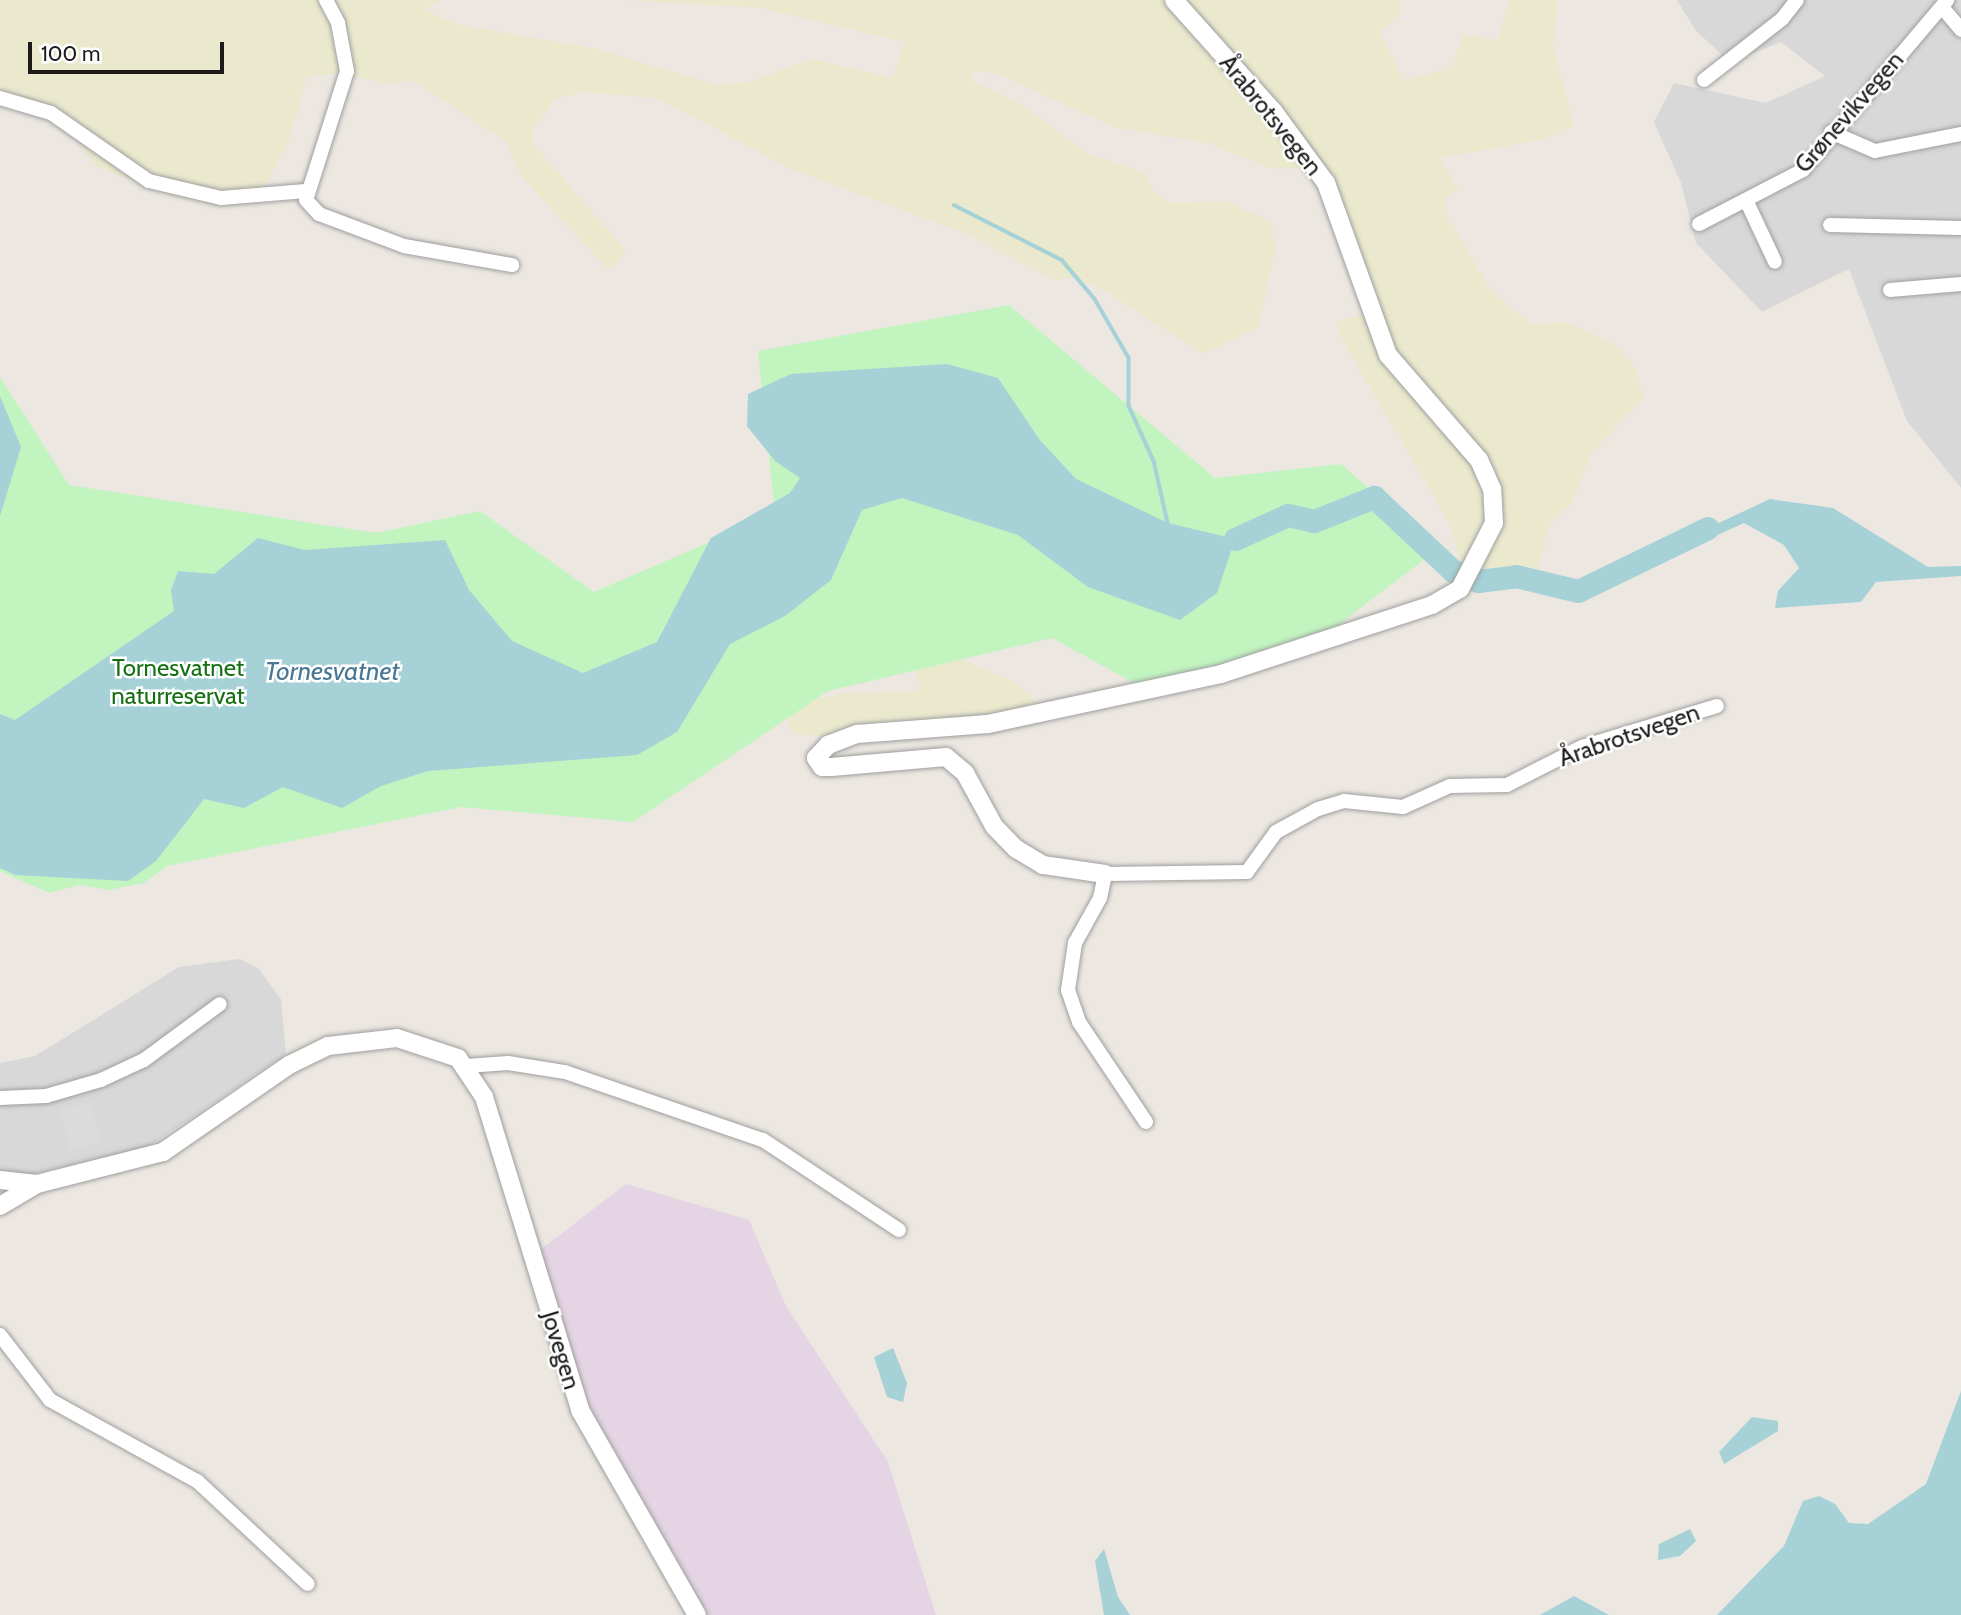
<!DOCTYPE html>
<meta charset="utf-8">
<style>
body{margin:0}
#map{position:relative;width:1961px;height:1615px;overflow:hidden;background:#ece7e1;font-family:Cabin,sans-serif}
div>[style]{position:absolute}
.residential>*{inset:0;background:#d9d8d8}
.industrial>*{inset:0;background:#e5d4e3}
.farmland>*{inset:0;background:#eae9ce}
.park>*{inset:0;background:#c2f4c0}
.parking>*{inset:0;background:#dbdbdb;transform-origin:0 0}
.water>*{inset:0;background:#a5d1d7}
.stream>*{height:3.5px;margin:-1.75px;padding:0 1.75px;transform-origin:1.75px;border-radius:1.75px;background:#a5d1d7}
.river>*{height:23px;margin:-11.5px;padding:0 11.5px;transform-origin:11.5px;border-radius:11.5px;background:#a5d1d7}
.roads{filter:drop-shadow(0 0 2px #9f9f9f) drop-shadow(0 0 2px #9f9f9f)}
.minor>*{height:14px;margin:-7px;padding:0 7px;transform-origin:7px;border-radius:7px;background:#fff}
.tertiary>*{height:18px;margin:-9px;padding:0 9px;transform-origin:9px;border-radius:9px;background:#fff}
span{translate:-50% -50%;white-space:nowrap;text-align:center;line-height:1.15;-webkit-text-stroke:5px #fff;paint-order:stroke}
.street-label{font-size:24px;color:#1b1b1b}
.park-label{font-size:24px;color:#167013}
.water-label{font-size:26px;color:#4a7894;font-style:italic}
.scale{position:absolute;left:28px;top:42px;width:196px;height:32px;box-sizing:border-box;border:4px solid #1b1b1b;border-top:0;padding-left:9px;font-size:21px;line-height:24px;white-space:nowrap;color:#1b1b1b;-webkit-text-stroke:5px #fff;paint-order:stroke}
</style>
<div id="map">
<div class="residential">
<div style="clip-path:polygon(1677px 0,1961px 0,1961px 488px,1907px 421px,1849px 269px,1762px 312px,1696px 243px,1681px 183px,1654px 122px,1674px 83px,1766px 103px,1825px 76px,1781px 42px,1730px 62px,1696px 31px)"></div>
<div style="clip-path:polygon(239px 959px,258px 968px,281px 999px,286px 1054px,148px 1147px,28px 1175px,0 1175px,0 1063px,35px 1056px,179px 967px)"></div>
</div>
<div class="industrial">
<div style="clip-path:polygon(626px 1184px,749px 1220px,786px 1306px,888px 1462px,936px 1615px,697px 1615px,593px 1443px,536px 1253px)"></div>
</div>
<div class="farmland">
<div style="clip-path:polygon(0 0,441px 0,424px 9px,455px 24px,597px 49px,717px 85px,746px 83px,812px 59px,892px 78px,905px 42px,760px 8px,623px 0,1399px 0,1400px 13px,1380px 32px,1404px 80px,1452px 68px,1463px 34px,1497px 40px,1509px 0,1558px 0,1553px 47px,1574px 125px,1545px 139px,1440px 158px,1459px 190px,1446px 197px,1447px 215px,1487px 284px,1512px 310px,1534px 325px,1566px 322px,1613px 343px,1636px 368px,1643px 398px,1591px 454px,1573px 502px,1550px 524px,1535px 580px,1510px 575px,1484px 581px,1462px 571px,1450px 524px,1338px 333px,1337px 321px,1370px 314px,1350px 224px,1338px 190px,1320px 169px,1269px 168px,1211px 144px,1114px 127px,998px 74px,972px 70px,973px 82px,1018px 102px,1088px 154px,1145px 173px,1154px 192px,1171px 203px,1225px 201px,1270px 221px,1276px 247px,1258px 327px,1203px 354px,1102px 289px,1073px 278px,1054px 280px,964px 233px,791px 169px,658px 98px,584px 92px,555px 99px,532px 131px,535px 146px,626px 251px,610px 271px,520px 175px,506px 142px,414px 81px,388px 84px,339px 73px,307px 77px,289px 142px,262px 192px,210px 201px,177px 197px,96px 167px,65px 121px,0 99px)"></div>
<div style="clip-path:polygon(960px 658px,1014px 682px,1040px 705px,1030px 712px,829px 737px,793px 734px,786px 714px,813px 701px,839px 693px,911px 692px,921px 687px,910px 663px)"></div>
</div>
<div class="park">
<div style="clip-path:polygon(1009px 305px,1215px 478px,1341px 464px,1438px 549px,1321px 638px,1227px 670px,1134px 683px,1052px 638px,828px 691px,633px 822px,461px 807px,167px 866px,144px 883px,109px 890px,80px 885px,49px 893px,0 871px,0 377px,69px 485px,376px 533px,480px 511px,594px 592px,775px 514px,758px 351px)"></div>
</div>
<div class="parking">
<div style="left:91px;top:1102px;width:41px;height:32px;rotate:76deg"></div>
</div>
<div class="water">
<div style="clip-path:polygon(947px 364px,998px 378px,1039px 439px,1076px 479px,1168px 523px,1235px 539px,1217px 593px,1180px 620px,1088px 587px,1018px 535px,902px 498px,862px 510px,831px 580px,785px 616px,730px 644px,677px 732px,637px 755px,428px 771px,381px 786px,342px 808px,283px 787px,244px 808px,204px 799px,156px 861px,128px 881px,15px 875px,0 868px,0 714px,15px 720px,174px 611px,171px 590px,178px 571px,214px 574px,258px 538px,305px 550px,445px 540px,469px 590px,512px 641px,583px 673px,657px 642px,711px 538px,790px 493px,800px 478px,775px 461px,747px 426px,748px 394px,791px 374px)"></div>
<div style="clip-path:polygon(0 396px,21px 447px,0 516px)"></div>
<div style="clip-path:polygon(1770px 499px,1833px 508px,1928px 567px,1961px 566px,1961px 576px,1876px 582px,1861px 602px,1775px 608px,1778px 591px,1799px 568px,1784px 545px,1744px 523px,1713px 537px,1708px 528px)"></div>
<div style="clip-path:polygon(893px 1348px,907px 1383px,903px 1402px,887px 1397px,874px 1357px)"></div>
<div style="clip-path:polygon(1961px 1391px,1961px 1615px,1717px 1615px,1784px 1546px,1803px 1501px,1819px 1496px,1835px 1504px,1849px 1523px,1868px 1524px,1926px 1484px)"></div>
<div style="clip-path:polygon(1752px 1417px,1778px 1421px,1778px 1431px,1724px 1464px,1719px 1452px)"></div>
<div style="clip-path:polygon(1690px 1529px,1696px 1541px,1680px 1556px,1658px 1560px,1659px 1544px)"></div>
<div style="clip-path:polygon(1104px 1549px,1118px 1597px,1130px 1615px,1104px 1615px,1095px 1561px)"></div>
<div style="clip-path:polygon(1574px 1596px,1609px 1615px,1540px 1615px)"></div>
</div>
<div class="stream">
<div style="left:954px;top:205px;width:121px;rotate:27deg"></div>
<div style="left:1062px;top:260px;width:51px;rotate:49.8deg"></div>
<div style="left:1095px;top:299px;width:68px;rotate:60deg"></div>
<div style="left:1129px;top:358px;width:48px;rotate:90deg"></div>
<div style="left:1129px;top:406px;width:60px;rotate:65.6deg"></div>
<div style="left:1154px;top:461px;width:64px;rotate:77.3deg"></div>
</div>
<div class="river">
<div style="left:1235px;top:539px;width:58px;rotate:-24.4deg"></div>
<div style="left:1288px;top:515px;width:27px;rotate:13deg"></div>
<div style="left:1314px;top:521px;width:65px;rotate:-21.8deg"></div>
<div style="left:1374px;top:497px;width:108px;rotate:43.1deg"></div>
<div style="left:1453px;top:571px;width:27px;rotate:22deg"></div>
<div style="left:1478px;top:581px;width:38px;rotate:-7deg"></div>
<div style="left:1516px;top:576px;width:64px;rotate:13.6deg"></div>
<div style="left:1578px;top:591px;width:144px;rotate:-25.9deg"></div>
</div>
<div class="roads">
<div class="minor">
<div style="left:326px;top:0;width:26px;rotate:62deg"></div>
<div style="left:338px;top:23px;width:49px;rotate:79.4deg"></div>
<div style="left:347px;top:71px;width:135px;rotate:107.6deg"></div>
<div style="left:306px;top:200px;width:19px;rotate:47deg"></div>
<div style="left:319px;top:214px;width:91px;rotate:20.6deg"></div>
<div style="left:404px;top:246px;width:110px;rotate:10deg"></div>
<div style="left:1942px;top:7px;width:30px;rotate:50deg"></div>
<div style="left:1704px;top:80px;width:99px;rotate:-38deg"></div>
<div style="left:1782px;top:19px;width:24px;rotate:-52deg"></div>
<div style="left:0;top:98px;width:53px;rotate:16.4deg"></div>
<div style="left:51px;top:113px;width:119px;rotate:34.8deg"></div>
<div style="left:149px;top:181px;width:74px;rotate:13.3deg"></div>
<div style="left:221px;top:198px;width:85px;rotate:-4.7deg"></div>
<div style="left:1831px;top:132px;width:48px;rotate:23.4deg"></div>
<div style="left:1875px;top:151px;width:88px;rotate:-11.2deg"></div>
<div style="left:1746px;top:200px;width:68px;rotate:64.9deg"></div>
<div style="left:1699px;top:224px;width:117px;rotate:-27.4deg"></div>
<div style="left:1803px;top:170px;width:223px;rotate:-49.7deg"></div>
<div style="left:1830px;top:225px;width:131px;rotate:1.3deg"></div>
<div style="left:1890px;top:290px;width:71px;rotate:-4.8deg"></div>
<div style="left:467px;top:1066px;width:41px;rotate:-4.2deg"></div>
<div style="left:508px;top:1063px;width:58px;rotate:9deg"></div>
<div style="left:565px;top:1072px;width:209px;rotate:19deg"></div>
<div style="left:763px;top:1140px;width:163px;rotate:33.5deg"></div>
<div style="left:0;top:1098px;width:46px;rotate:-2.5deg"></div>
<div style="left:46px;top:1096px;width:57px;rotate:-16.2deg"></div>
<div style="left:101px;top:1080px;width:47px;rotate:-24.9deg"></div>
<div style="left:144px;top:1060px;width:94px;rotate:-36.4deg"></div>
<div style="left:1146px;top:1122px;width:120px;rotate:-123.8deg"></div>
<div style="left:1079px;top:1022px;width:34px;rotate:-109deg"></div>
<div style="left:1068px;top:990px;width:48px;rotate:-81.5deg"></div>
<div style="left:1075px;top:943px;width:51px;rotate:-60.9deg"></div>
<div style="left:1100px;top:898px;width:25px;rotate:-78deg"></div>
<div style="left:1105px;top:874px;width:142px;rotate:-0.8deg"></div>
<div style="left:1247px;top:872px;width:49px;rotate:-54.1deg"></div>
<div style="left:1276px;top:832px;width:48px;rotate:-28.7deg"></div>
<div style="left:1318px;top:809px;width:27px;rotate:-17deg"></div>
<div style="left:1344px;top:801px;width:59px;rotate:5.8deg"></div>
<div style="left:1403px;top:807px;width:51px;rotate:-24.1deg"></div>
<div style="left:1450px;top:786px;width:57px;rotate:-1deg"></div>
<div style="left:1507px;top:785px;width:84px;rotate:-26.9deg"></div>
<div style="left:1582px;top:747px;width:141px;rotate:-16.9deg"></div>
<div style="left:0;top:1335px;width:82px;rotate:52.4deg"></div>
<div style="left:50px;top:1400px;width:168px;rotate:28.9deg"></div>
<div style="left:197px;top:1481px;width:151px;rotate:42.9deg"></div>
</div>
<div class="tertiary">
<div style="left:1105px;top:874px;width:63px;rotate:-171.7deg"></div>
<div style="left:1043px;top:865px;width:31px;rotate:-149deg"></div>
<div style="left:1016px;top:849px;width:32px;rotate:-134deg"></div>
<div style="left:994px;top:826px;width:60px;rotate:-118.7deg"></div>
<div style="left:965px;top:773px;width:25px;rotate:-140deg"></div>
<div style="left:946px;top:757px;width:115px;rotate:175deg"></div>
<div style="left:831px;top:767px;width:9px;rotate:180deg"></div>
<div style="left:822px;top:767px;width:11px;rotate:-124deg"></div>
<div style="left:816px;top:758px;width:18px;rotate:-47deg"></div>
<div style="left:828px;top:745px;width:31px;rotate:-21deg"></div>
<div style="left:857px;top:734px;width:131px;rotate:-4.4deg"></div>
<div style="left:988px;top:724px;width:238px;rotate:-12.1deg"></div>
<div style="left:1221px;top:674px;width:222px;rotate:-18.1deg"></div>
<div style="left:1432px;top:605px;width:32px;rotate:-30deg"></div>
<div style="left:1460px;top:589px;width:74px;rotate:-62.7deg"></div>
<div style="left:1494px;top:523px;width:34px;rotate:-93deg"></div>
<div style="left:1492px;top:489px;width:32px;rotate:-114deg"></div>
<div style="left:1479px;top:460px;width:139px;rotate:-130.9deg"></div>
<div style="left:1388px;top:355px;width:183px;rotate:-109.8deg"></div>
<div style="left:1326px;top:183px;width:88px;rotate:-126.2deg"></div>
<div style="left:1274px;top:112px;width:150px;rotate:-131.8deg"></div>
<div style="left:0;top:1180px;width:37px;rotate:6deg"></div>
<div style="left:0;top:1206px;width:43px;rotate:-30.7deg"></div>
<div style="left:37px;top:1184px;width:130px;rotate:-14.3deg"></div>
<div style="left:163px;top:1152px;width:153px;rotate:-34.6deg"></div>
<div style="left:289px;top:1065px;width:43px;rotate:-26deg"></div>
<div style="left:328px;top:1046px;width:69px;rotate:-6.6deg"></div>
<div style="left:397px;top:1038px;width:64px;rotate:18.2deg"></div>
<div style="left:458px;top:1058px;width:47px;rotate:56.3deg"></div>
<div style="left:484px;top:1097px;width:327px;rotate:72.9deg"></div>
<div style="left:580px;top:1410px;width:236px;rotate:60.3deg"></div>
</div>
</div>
<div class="street-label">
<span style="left:1849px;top:112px;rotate:-49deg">Grønevikvegen</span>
<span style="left:1271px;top:115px;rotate:51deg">Årabrotsvegen</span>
<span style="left:1629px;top:735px;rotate:-19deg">Årabrotsvegen</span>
<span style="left:561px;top:1350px;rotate:73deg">Jovegen</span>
</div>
<div class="park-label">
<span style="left:178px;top:682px">Tornesvatnet<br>naturreservat</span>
</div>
<div class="water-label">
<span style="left:332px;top:672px">Tornesvatnet</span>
</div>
<div class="scale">100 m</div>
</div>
